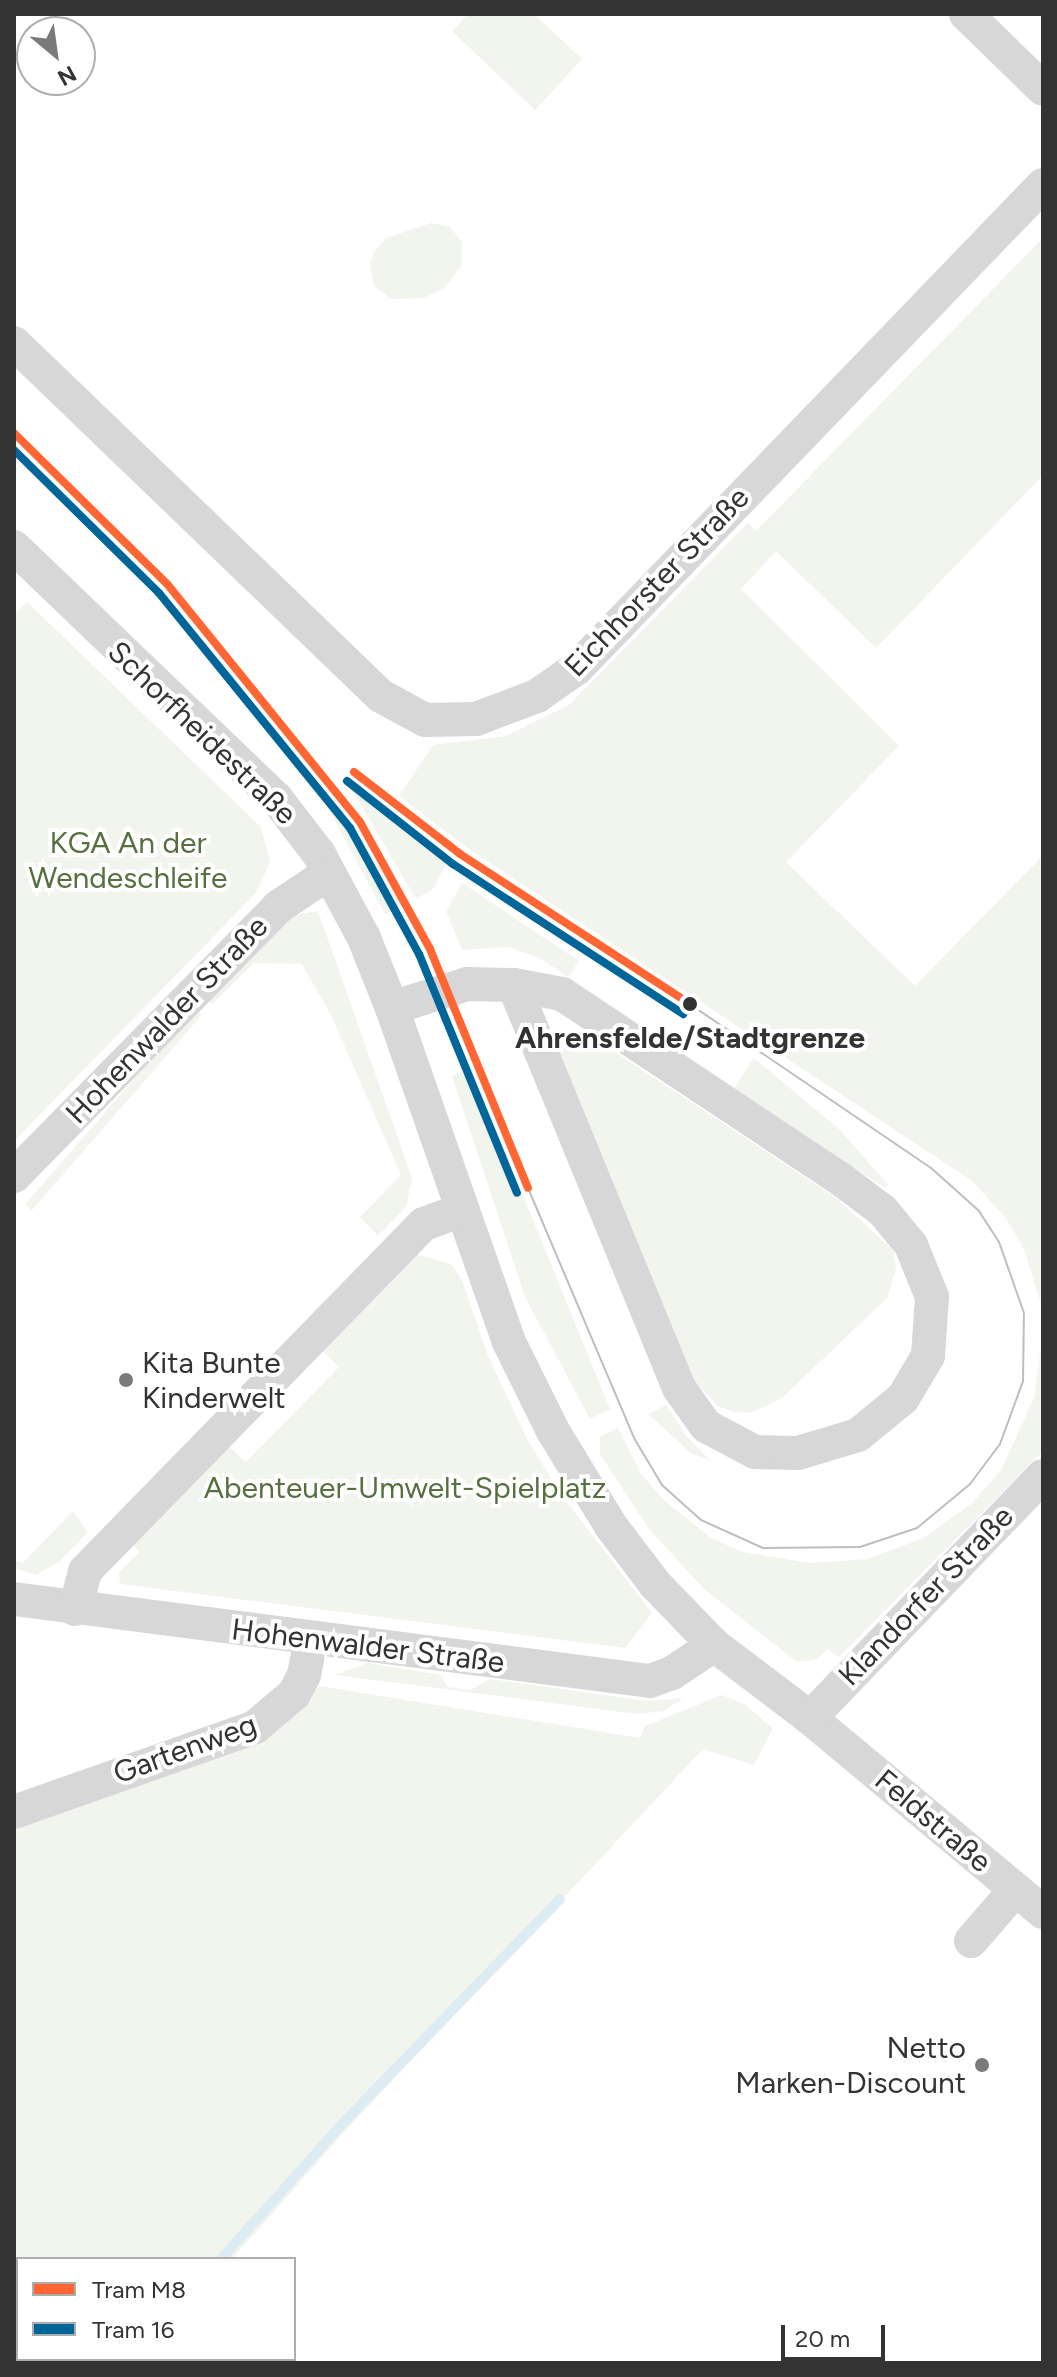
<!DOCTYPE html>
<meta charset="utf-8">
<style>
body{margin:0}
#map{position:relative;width:1057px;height:2377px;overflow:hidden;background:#fff;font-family:Figtree,sans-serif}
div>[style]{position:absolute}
.green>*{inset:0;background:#f1f5ed;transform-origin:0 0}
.stream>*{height:10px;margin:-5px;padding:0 5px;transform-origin:5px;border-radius:5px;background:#ddebf3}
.minor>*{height:34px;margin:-17px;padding:0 17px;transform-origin:17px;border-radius:17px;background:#d7d7d7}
.tram>*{height:2px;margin:-1px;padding:0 1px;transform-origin:1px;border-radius:1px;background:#bebebe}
.tram-1>*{height:8px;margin:-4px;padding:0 4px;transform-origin:4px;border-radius:4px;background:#f63}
.tram-2>*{height:8px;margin:-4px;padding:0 4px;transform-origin:4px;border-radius:4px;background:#069}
.dots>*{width:22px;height:22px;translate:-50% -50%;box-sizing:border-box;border:4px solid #fff;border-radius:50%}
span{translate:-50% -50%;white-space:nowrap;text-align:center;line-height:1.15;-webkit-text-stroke:8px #fff;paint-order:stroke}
.street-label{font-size:30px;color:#333}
.park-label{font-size:30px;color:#56703f}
.stop-label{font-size:30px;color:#333;font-weight:700}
.poi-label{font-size:30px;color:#333}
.left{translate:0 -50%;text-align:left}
.right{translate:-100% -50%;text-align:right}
.frame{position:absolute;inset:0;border:16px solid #333;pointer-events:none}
.legend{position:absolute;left:16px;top:2257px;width:280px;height:104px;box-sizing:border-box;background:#fff;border:2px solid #adadad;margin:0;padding:10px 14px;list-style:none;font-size:24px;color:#333}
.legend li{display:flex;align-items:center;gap:16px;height:40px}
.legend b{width:40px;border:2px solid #adadad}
.north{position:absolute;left:16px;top:16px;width:80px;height:80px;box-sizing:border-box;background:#fff;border:2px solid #adadad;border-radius:50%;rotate:151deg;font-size:22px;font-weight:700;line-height:32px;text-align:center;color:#333}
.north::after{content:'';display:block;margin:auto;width:28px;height:36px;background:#7a7a7a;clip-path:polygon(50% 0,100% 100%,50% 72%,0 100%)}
.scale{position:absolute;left:781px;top:2325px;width:104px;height:36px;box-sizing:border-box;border:4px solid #333;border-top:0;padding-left:10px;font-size:24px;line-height:28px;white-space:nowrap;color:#333;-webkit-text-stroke:6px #fff;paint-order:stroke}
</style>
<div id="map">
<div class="green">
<div style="clip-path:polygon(468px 14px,534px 14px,582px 59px,535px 110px,452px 31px)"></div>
<div style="clip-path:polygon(431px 223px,450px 227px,462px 242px,461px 266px,444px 288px,424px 298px,391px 299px,374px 286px,370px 263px,374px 252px,386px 238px)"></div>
<div style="clip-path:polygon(1043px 238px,1043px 475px,876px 648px,776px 551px,741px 589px,899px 746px,786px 862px,915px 986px,1043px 855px,1043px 1311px,1025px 1252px,1006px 1218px,971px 1180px,469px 849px,399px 796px,433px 745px,506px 736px,569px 705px,748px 523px,756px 531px)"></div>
<div style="clip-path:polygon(27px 602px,261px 827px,270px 862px,256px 893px,14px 1141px,14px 615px)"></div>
<div style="clip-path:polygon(357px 786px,449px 858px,433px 889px,416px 899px,352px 790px)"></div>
<div style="clip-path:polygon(335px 800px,385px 875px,401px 905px,385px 914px,328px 808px)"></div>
<div style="clip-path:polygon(462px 883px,579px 961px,568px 977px,540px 958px,509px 947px,462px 950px,446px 911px)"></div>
<div style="clip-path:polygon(318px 911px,412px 1178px,406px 1207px,378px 1236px,360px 1217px,401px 1175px,331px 1015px,302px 964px,254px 963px,212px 1004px,206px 997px,271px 930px,295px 915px)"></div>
<div style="left:195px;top:1009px;width:9px;height:259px;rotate:41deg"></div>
<div style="clip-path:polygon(583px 1031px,835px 1197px,893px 1250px,896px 1269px,887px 1298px,782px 1398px,750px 1413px,735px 1412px,719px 1407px,694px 1381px,559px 1052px)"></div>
<div style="clip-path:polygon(754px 1058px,840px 1130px,888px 1185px,885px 1188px,734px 1088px)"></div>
<div style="clip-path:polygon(471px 1068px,610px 1409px,590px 1419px,525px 1297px,452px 1076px)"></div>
<div style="clip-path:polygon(416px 1254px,451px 1264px,462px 1280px,488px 1356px,527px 1439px,560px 1493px,652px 1613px,625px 1648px,120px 1584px,119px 1572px,139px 1552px,130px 1542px,227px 1445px,246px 1462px,339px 1367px,321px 1349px)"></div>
<div style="clip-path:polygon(1043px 1332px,1043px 1451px,839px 1657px,828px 1649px,817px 1659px,797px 1662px,704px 1589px,649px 1529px,600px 1454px,600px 1437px,618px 1428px,641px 1474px,665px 1501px,710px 1537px,742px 1552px,810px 1563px,867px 1559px,924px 1538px,972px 1503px,1001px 1470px,1034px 1398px)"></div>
<div style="clip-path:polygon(666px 1405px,687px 1437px,710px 1460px,692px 1454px,648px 1414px)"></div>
<div style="clip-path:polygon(73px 1511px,88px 1532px,60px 1561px,36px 1575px,14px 1568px,14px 1560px,23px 1563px)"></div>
<div style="clip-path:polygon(367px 1663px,441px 1675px,447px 1687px,470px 1690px,490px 1679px,647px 1701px,683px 1698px,664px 1711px,637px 1714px,335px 1675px)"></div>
<div style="clip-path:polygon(320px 1686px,640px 1738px,645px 1726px,722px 1695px,744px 1704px,773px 1728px,754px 1765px,703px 1749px,347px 2129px,232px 2259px,18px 2259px,18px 2359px,144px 2359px,140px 2363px,14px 2363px,14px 1824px,286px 1717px)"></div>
</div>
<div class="stream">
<div style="left:221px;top:2259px;width:181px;rotate:-48.1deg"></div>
<div style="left:342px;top:2124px;width:313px;rotate:-45.9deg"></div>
<div style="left:132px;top:2363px;width:6px;rotate:-45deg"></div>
</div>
<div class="minor">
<div style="left:966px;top:14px;width:107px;rotate:44.2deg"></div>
<div style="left:14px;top:343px;width:509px;rotate:43.89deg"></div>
<div style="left:381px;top:696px;width:50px;rotate:28.6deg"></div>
<div style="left:425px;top:720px;width:51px;rotate:-1.1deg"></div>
<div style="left:476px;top:719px;width:65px;rotate:-20.7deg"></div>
<div style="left:537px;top:696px;width:49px;rotate:-35deg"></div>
<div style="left:577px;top:668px;width:671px;rotate:-46.03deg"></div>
<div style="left:14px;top:547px;width:363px;rotate:43.8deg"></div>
<div style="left:276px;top:798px;width:71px;rotate:52.5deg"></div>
<div style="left:319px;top:854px;width:95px;rotate:61.8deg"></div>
<div style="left:364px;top:938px;width:75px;rotate:68.2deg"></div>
<div style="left:392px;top:1008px;width:354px;rotate:70.7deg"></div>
<div style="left:509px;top:1342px;width:99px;rotate:63.7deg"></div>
<div style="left:553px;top:1431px;width:111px;rotate:58.6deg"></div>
<div style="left:611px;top:1526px;width:73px;rotate:52.8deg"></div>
<div style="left:655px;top:1584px;width:85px;rotate:46deg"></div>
<div style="left:714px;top:1645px;width:121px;rotate:37.2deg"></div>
<div style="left:810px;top:1718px;width:303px;rotate:39.8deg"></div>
<div style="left:392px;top:1008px;width:79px;rotate:-17.7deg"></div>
<div style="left:467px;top:984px;width:47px;rotate:1.2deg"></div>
<div style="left:514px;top:985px;width:49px;rotate:10.6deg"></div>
<div style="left:562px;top:994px;width:336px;rotate:33.6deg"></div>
<div style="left:842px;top:1180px;width:51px;rotate:37.1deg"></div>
<div style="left:883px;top:1211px;width:44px;rotate:50.5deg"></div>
<div style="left:911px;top:1245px;width:56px;rotate:68deg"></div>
<div style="left:932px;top:1297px;width:59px;rotate:93.9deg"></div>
<div style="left:928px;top:1356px;width:49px;rotate:120.8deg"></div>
<div style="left:903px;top:1398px;width:58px;rotate:140.6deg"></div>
<div style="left:858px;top:1435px;width:63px;rotate:163.3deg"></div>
<div style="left:798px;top:1453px;width:43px;rotate:-178.7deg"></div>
<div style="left:755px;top:1452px;width:55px;rotate:-152deg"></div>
<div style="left:706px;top:1426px;width:47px;rotate:-125.4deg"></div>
<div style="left:679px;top:1388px;width:435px;rotate:-112.3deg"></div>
<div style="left:14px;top:1176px;width:377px;rotate:-45.5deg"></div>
<div style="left:278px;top:907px;width:61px;rotate:-33.7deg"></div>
<div style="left:14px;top:1599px;width:641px;rotate:7.35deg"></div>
<div style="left:650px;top:1681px;width:23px;rotate:-20deg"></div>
<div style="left:672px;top:1673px;width:50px;rotate:-33.7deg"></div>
<div style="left:75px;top:1609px;width:39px;rotate:-75deg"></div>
<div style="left:85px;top:1571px;width:485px;rotate:-45.7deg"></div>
<div style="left:424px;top:1224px;width:40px;rotate:-20.2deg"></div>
<div style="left:810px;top:1718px;width:336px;rotate:-46.1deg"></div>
<div style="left:14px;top:1812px;width:256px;rotate:-19.4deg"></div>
<div style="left:255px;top:1727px;width:51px;rotate:-40.2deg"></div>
<div style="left:294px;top:1694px;width:21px;rotate:-62deg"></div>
<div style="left:304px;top:1675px;width:36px;rotate:-79deg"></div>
<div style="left:971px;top:1941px;width:67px;rotate:-49.2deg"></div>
</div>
<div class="tram">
<div style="left:528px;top:1188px;width:272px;rotate:67deg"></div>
<div style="left:634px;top:1438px;width:55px;rotate:59.2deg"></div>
<div style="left:662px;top:1485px;width:52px;rotate:41.9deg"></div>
<div style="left:701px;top:1520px;width:68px;rotate:24.3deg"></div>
<div style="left:763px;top:1548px;width:97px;rotate:-0.6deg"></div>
<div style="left:860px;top:1547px;width:60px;rotate:-18.4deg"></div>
<div style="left:917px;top:1528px;width:69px;rotate:-39.7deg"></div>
<div style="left:970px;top:1484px;width:50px;rotate:-53.1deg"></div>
<div style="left:1000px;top:1444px;width:67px;rotate:-69.9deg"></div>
<div style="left:1023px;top:1381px;width:68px;rotate:-89.2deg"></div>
<div style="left:1024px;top:1313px;width:75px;rotate:-109.4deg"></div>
<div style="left:999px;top:1242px;width:38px;rotate:-123deg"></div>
<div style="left:978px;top:1210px;width:63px;rotate:-138.2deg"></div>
<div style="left:931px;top:1168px;width:292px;rotate:-145.8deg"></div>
</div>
<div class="tram-1">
<div style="left:14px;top:433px;width:216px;rotate:44.6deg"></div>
<div style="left:168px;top:585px;width:305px;rotate:51deg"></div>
<div style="left:360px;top:822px;width:145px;rotate:61.1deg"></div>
<div style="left:430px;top:949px;width:258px;rotate:67.7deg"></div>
<div style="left:354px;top:772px;width:134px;rotate:37.7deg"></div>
<div style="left:460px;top:854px;width:275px;rotate:33.1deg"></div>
</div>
<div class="tram-2">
<div style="left:14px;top:450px;width:204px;rotate:44.6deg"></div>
<div style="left:159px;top:593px;width:303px;rotate:50.9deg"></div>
<div style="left:350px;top:828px;width:144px;rotate:61.3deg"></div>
<div style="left:419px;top:954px;width:258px;rotate:67.7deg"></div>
<div style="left:347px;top:781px;width:135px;rotate:38.1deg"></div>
<div style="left:453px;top:864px;width:275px;rotate:33.1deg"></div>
</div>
<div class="dots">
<div style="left:690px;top:1004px;background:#333"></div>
<div style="left:126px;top:1380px;background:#7a7a7a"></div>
<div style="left:982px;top:2065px;background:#7a7a7a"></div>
</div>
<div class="street-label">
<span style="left:657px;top:582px;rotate:-46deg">Eichhorster Straße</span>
<span style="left:202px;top:733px;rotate:44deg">Schorfheidestraße</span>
<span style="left:167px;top:1020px;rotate:-46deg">Hohenwalder Straße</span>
<span style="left:926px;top:1596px;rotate:-46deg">Klandorfer Straße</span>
<span style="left:368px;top:1646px;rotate:7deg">Hohenwalder Straße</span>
<span style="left:185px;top:1749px;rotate:-20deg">Gartenweg</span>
<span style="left:933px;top:1821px;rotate:40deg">Feldstraße</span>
</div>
<div class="park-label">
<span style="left:128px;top:860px">KGA An der<br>Wendeschleife</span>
<span style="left:405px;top:1488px">Abenteuer-Umwelt-Spielplatz</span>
</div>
<div class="stop-label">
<span style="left:690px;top:1038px">Ahrensfelde/Stadtgrenze</span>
</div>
<div class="poi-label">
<span class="left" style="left:142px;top:1380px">Kita Bunte<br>Kinderwelt</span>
<span class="right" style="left:966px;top:2065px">Netto<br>Marken-Discount</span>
</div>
<div class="frame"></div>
<ul class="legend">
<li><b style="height:10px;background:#f63"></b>Tram M8</li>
<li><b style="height:10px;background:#069"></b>Tram 16</li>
</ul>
<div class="north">N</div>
<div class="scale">20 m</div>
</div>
